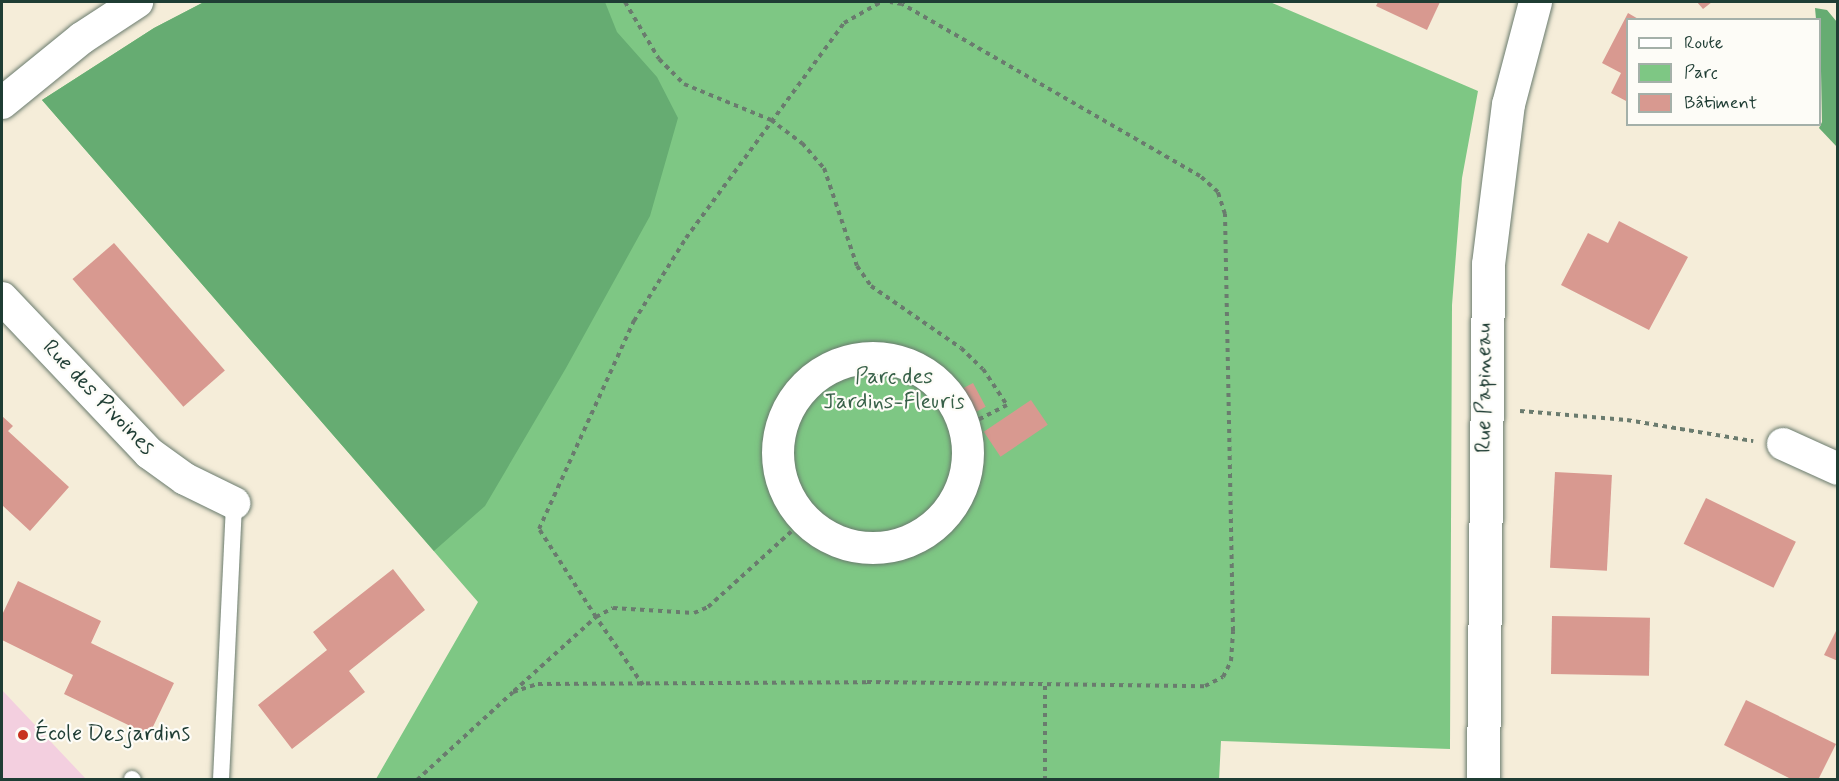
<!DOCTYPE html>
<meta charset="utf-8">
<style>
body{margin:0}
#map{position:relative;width:1839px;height:781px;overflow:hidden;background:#f5edd9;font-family:Mynerve,sans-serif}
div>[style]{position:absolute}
.built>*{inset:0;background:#f3cfdf}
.green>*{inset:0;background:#7ec784}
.forest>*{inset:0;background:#66ac72}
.building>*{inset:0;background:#d89990;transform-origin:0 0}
.path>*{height:4px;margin-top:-2px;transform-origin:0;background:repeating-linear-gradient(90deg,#6a7b6e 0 4.5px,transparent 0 9px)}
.roads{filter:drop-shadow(0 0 2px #6a7b6e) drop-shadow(0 0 2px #6a7b6e)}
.lane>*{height:16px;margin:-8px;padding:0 8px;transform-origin:8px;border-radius:8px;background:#fff}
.street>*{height:32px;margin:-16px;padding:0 16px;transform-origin:16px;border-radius:16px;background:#fff}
.street>.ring{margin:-16px;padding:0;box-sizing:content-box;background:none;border:32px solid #fff;border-radius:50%}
.secondary>*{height:33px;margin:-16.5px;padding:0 16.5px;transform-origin:16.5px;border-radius:16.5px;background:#fff}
.dots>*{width:16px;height:16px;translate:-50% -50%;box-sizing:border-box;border:3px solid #fdfcf7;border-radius:50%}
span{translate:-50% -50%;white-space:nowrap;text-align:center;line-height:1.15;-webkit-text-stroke:4.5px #fdfcf7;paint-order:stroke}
.park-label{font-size:22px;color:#376048}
.street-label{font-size:22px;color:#1f3d34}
.poi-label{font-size:22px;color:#1f3d34}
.left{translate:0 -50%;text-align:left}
.frame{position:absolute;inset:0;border:3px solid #1f3d34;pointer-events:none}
.legend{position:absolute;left:1626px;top:18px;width:195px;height:108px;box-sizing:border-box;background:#fdfcf7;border:2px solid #a4b0a9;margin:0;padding:8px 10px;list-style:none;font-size:18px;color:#1f3d34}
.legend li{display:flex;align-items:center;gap:12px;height:30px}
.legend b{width:30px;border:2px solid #a4b0a9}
</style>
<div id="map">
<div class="built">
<div style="clip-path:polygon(2px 690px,86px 779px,2px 779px)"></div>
</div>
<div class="green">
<div style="clip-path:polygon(204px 2px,1270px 2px,1478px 91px,1462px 178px,1452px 305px,1450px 749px,1221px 741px,1219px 780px,376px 779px,478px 602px,42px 100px,154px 28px)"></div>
</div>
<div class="forest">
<div style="clip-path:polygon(204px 2px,605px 2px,617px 32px,657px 77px,678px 118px,650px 216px,566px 368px,485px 506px,434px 551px,42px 100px,154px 28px)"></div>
<div style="clip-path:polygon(1815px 8px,1827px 10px,1837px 22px,1837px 147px,1819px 128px,1822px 122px,1820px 20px,1816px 19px)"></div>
</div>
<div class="building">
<div style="clip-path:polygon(1378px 2px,1440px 2px,1427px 30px,1376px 6px)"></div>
<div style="clip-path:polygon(1697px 2px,1712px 2px,1703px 9px)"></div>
<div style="clip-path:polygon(1628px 13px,1640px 20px,1628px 20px,1628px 102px,1611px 93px,1621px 73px,1602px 63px)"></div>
<div style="clip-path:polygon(1619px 221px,1688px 257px,1649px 330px,1561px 285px,1588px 233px,1608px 243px)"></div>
<div style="left:114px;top:243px;width:169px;height:55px;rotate:49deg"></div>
<div style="left:973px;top:383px;width:27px;height:22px;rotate:62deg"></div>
<div style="left:1031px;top:400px;width:30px;height:57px;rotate:56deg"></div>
<div style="clip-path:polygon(2px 416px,13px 426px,8px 431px,69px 487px,30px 531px,2px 505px)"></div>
<div style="left:1555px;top:472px;width:57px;height:96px;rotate:3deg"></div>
<div style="left:1706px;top:498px;width:100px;height:51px;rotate:26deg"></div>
<div style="clip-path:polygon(393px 569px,425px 610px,349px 671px,365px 692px,292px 749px,258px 705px,327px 650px,313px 632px)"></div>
<div style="clip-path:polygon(18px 581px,101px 621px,91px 643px,174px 683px,149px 735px,64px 694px,73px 675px,2px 640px,2px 615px)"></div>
<div style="left:1552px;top:616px;width:98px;height:58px;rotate:1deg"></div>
<div style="clip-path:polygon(1838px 627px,1838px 661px,1824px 655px)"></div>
<div style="clip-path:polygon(1746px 700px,1836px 744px,1818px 780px,1793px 780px,1724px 745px)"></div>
</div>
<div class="path">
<div style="left:625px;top:2px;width:66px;rotate:59.2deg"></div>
<div style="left:659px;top:59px;width:35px;rotate:45deg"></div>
<div style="left:684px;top:84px;width:94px;rotate:22.5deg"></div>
<div style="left:771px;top:120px;width:39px;rotate:37deg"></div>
<div style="left:802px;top:143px;width:33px;rotate:49deg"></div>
<div style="left:824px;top:168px;width:103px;rotate:71.4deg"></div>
<div style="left:857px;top:266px;width:24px;rotate:55deg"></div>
<div style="left:871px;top:286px;width:109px;rotate:34.6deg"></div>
<div style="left:961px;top:348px;width:30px;rotate:44deg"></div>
<div style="left:983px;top:369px;width:43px;rotate:56.3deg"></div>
<div style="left:1007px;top:405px;width:48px;rotate:152.9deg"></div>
<div style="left:1520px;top:411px;width:107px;rotate:4.8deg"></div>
<div style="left:1627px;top:420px;width:128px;rotate:9.5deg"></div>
<div style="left:643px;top:685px;width:83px;rotate:-124.7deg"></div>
<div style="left:596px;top:617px;width:19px;rotate:-28deg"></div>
<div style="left:613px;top:608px;width:81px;rotate:3.5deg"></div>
<div style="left:694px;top:613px;width:15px;rotate:-23deg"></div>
<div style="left:708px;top:607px;width:130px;rotate:-42.2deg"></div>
<div style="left:514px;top:691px;width:110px;rotate:-42.1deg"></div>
<div style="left:596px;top:617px;width:105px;rotate:-122.9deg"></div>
<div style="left:539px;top:529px;width:229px;rotate:-65.5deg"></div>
<div style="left:634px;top:321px;width:98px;rotate:-57.9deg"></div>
<div style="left:686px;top:238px;width:267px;rotate:-53.7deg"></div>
<div style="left:844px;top:23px;width:43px;rotate:-29.6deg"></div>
<div style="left:417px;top:780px;width:130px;rotate:-42.5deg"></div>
<div style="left:513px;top:692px;width:26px;rotate:-18deg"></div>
<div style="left:538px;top:684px;width:329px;rotate:-0.3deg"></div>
<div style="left:867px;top:682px;width:338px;rotate:0.7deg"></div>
<div style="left:1205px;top:686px;width:20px;rotate:-27deg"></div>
<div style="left:1223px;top:677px;width:18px;rotate:-63deg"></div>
<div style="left:1231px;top:661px;width:30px;rotate:-86deg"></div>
<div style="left:1233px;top:631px;width:417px;rotate:-91.1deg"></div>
<div style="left:1225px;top:214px;width:23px;rotate:-108deg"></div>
<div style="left:1218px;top:192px;width:24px;rotate:-138deg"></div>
<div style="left:1200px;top:176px;width:344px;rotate:-150deg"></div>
<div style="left:902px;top:4px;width:12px;rotate:-171deg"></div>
<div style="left:1045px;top:780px;width:96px;rotate:-90deg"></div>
</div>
<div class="roads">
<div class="lane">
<div style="left:132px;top:779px;width:1px;rotate:45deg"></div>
<div style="left:221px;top:780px;width:277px;rotate:-87.3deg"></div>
</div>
<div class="street">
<div style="left:2px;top:103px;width:103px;rotate:-39.1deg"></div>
<div style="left:82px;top:38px;width:66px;rotate:-33.2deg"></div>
<div style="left:2px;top:298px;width:214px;rotate:46.5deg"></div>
<div style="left:149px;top:453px;width:44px;rotate:35.8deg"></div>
<div style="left:185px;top:479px;width:55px;rotate:26.1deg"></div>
<div class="ring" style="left:778px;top:358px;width:158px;height:158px"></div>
<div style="left:1783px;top:444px;width:60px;rotate:24.4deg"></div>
</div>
<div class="secondary">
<div style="left:1483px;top:780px;width:516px;rotate:-89.44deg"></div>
<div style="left:1488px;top:264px;width:161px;rotate:-82.9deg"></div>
<div style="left:1508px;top:104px;width:106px;rotate:-75.2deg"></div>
</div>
</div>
<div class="dots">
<div style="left:23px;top:735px;background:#c8321e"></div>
</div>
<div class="park-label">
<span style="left:894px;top:390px">Parc des<br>Jardins-Fleuris</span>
</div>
<div class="street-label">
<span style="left:1485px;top:388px;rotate:-90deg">Rue Papineau</span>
<span style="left:98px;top:398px;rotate:46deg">Rue des Pivoines</span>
</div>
<div class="poi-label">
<span class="left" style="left:35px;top:735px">École Desjardins</span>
</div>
<div class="frame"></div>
<ul class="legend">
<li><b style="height:8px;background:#fff"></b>Route</li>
<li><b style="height:16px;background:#7ec784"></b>Parc</li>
<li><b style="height:16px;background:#d89990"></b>Bâtiment</li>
</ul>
</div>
